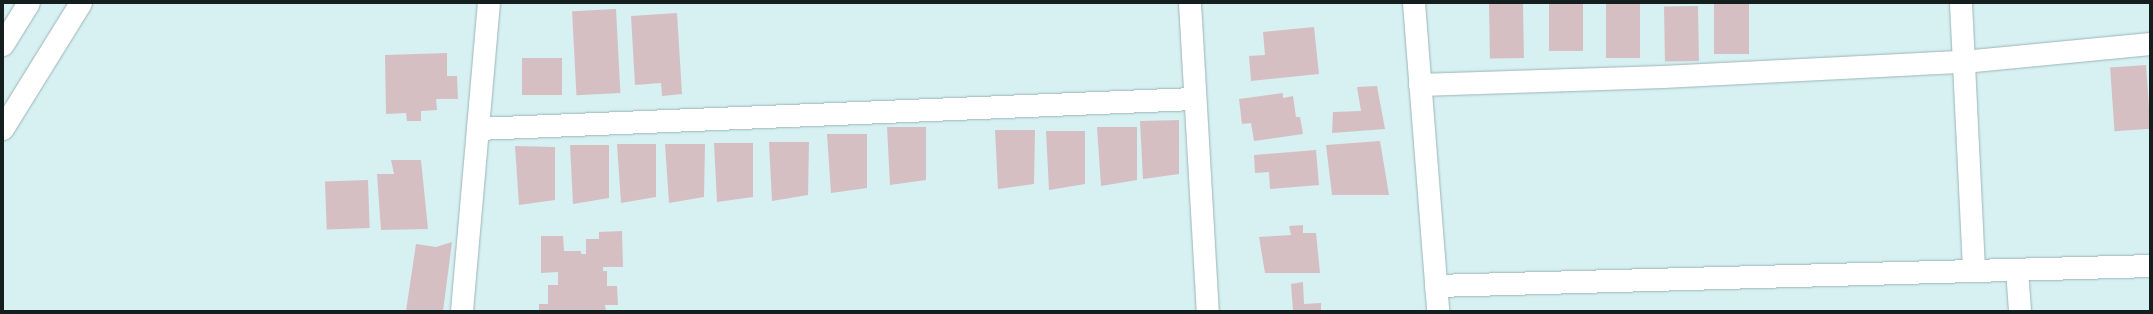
<!DOCTYPE html>
<style>
body{margin:0}
#map{position:relative;width:2153px;height:314px;overflow:hidden;background:#d7f0f2;font-family:"Noto Sans",sans-serif}
div>[style]{position:absolute}
.building>*{inset:0;background:#d6bfc3;transform-origin:0 0}
.roads{filter:drop-shadow(0 0 1px #9db5b7) drop-shadow(0 0 1px #9db5b7)}
.minor>*{height:22px;margin:-11px;padding:0 11px;transform-origin:11px;border-radius:11px;background:#fff}
.major>*{height:22px;margin:-11px;padding:0 11px;transform-origin:11px;border-radius:11px;background:#fff}
span{translate:-50% -50%;white-space:nowrap;text-align:center;line-height:1.15;-webkit-text-stroke:3.5px #e8fcfe;paint-order:stroke}
.frame{position:absolute;inset:0;border:4px solid #151e1f;pointer-events:none}
</style>
<div id="map">
<div class="building">
<div style="left:1523px;top:3px;width:55px;height:34px;rotate:89deg"></div>
<div style="left:1549px;top:3px;width:34px;height:48px"></div>
<div style="left:1606px;top:3px;width:34px;height:55px"></div>
<div style="left:1714px;top:3px;width:35px;height:51px"></div>
<div style="left:1698px;top:6px;width:55px;height:34px;rotate:89deg"></div>
<div style="left:616px;top:9px;width:84px;height:44px;rotate:87deg"></div>
<div style="clip-path:polygon(677px 13px,682px 94px,662px 96px,661px 83px,635px 85px,631px 16px)"></div>
<div style="clip-path:polygon(1314px 27px,1319px 74px,1251px 81px,1249px 56px,1265px 55px,1263px 32px)"></div>
<div style="clip-path:polygon(447px 53px,447px 76px,457px 76px,458px 99px,436px 99px,437px 110px,421px 111px,421px 121px,407px 121px,406px 113px,386px 114px,385px 55px)"></div>
<div style="left:522px;top:58px;width:40px;height:37px"></div>
<div style="left:2146px;top:65px;width:64px;height:36px;rotate:86deg"></div>
<div style="clip-path:polygon(1377px 86px,1385px 129px,1332px 133px,1333px 112px,1361px 111px,1357px 87px)"></div>
<div style="clip-path:polygon(1283px 93px,1283px 98px,1293px 96px,1296px 117px,1300px 117px,1303px 134px,1254px 141px,1251px 123px,1242px 124px,1239px 99px)"></div>
<div style="clip-path:polygon(1179px 120px,1179px 174px,1143px 179px,1140px 121px)"></div>
<div style="clip-path:polygon(887px 127px,926px 127px,926px 180px,890px 185px)"></div>
<div style="clip-path:polygon(1097px 127px,1137px 127px,1137px 180px,1101px 186px)"></div>
<div style="clip-path:polygon(995px 130px,1035px 130px,1034px 184px,998px 189px)"></div>
<div style="clip-path:polygon(1046px 131px,1085px 131px,1085px 184px,1049px 190px)"></div>
<div style="clip-path:polygon(827px 134px,867px 134px,867px 188px,831px 193px)"></div>
<div style="clip-path:polygon(1380px 141px,1389px 195px,1332px 195px,1326px 145px)"></div>
<div style="clip-path:polygon(769px 142px,809px 142px,808px 195px,772px 201px)"></div>
<div style="clip-path:polygon(714px 143px,753px 143px,753px 197px,717px 202px)"></div>
<div style="clip-path:polygon(617px 144px,656px 144px,656px 197px,621px 203px)"></div>
<div style="clip-path:polygon(665px 144px,705px 144px,704px 197px,669px 203px)"></div>
<div style="clip-path:polygon(570px 145px,609px 145px,609px 198px,573px 204px)"></div>
<div style="clip-path:polygon(515px 146px,555px 147px,555px 200px,519px 205px)"></div>
<div style="clip-path:polygon(1316px 150px,1319px 185px,1270px 189px,1269px 172px,1255px 173px,1254px 155px)"></div>
<div style="clip-path:polygon(391px 160px,421px 160px,428px 229px,381px 230px,377px 174px,394px 174px)"></div>
<div style="left:368px;top:180px;width:48px;height:43px;rotate:88deg"></div>
<div style="clip-path:polygon(1303px 225px,1303px 233px,1316px 233px,1320px 273px,1265px 273px,1259px 237px,1291px 235px,1289px 226px)"></div>
<div style="clip-path:polygon(622px 231px,623px 267px,603px 267px,603px 271px,607px 271px,607px 286px,617px 286px,618px 305px,605px 305px,606px 311px,539px 311px,539px 304px,548px 304px,548px 285px,558px 285px,558px 272px,541px 273px,541px 236px,563px 236px,564px 251px,581px 251px,581px 254px,586px 254px,586px 239px,599px 239px,599px 232px)"></div>
<div style="clip-path:polygon(452px 242px,443px 311px,406px 311px,416px 244px,436px 247px)"></div>
<div style="clip-path:polygon(1303px 282px,1304px 304px,1321px 303px,1321px 311px,1293px 311px,1291px 284px)"></div>
</div>
<div class="roads">
<div class="minor">
<div style="left:1190px;top:3px;width:309px;rotate:86.7deg"></div>
<div style="left:1414px;top:3px;width:309px;rotate:85.5deg"></div>
<div style="left:1961px;top:3px;width:268px;rotate:87.2deg"></div>
<div style="left:1420px;top:85px;width:243px;rotate:-1.9deg"></div>
<div style="left:1663px;top:77px;width:301px;rotate:-2.9deg"></div>
<div style="left:1964px;top:62px;width:187px;rotate:-5.5deg"></div>
<div style="left:478px;top:129px;width:718px;rotate:-2.4deg"></div>
<div style="left:2017px;top:270px;width:41px;rotate:85.8deg"></div>
<div style="left:1436px;top:286px;width:714px;rotate:-1.6deg"></div>
<div style="left:462px;top:311px;width:309px;rotate:-85deg"></div>
</div>
<div class="major">
<div style="left:3px;top:45px;width:49px;rotate:-58.2deg"></div>
<div style="left:3px;top:129px;width:148px;rotate:-58.2deg"></div>
</div>
</div>
<div class="frame"></div>
</div>
